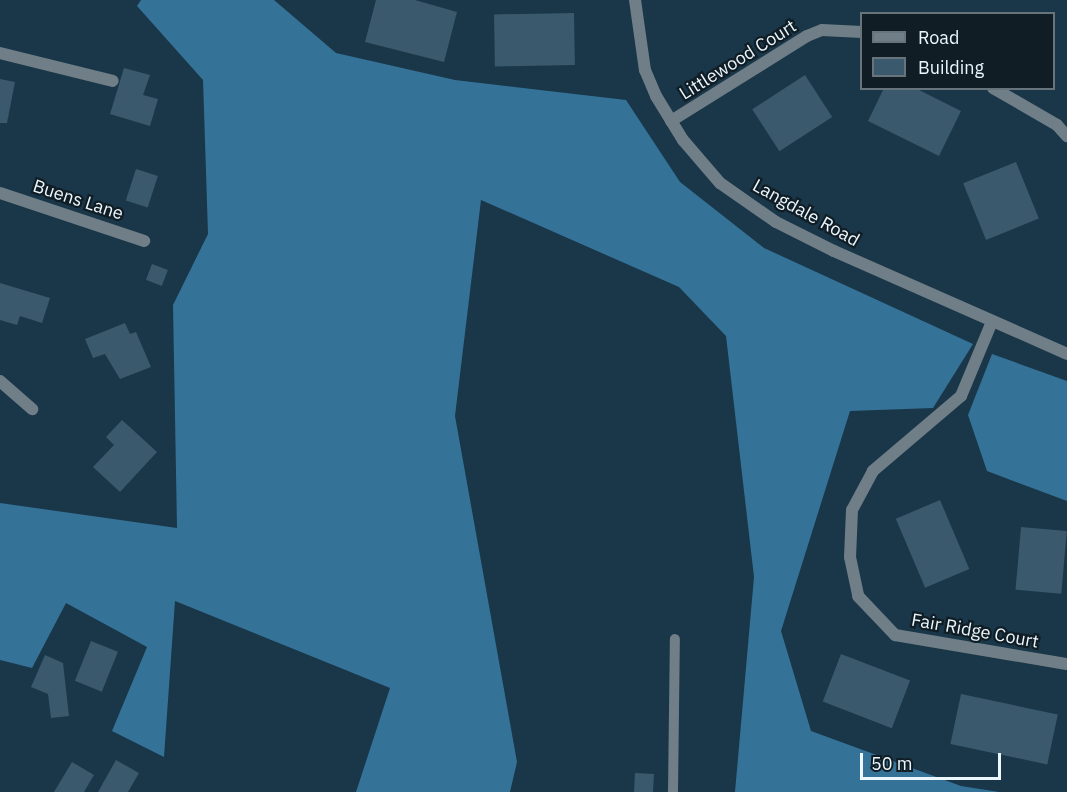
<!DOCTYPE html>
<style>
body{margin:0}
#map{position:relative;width:1067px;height:792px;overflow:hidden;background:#193749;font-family:"IBM Plex Sans",sans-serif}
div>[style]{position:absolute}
.forest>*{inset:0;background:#357297}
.building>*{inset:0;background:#3a596c;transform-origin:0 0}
.lane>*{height:10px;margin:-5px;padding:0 5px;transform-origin:5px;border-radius:5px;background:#707e87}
.street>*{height:12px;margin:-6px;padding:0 6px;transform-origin:6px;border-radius:6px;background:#707e87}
span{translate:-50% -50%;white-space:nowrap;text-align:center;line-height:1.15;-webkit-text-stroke:4.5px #101d25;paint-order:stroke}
.street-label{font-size:18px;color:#ecf6fd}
.legend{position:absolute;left:860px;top:12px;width:195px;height:78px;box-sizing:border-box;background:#101d25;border:2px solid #68747b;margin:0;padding:8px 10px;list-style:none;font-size:18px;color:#ecf6fd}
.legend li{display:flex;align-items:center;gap:12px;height:30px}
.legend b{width:30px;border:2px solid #68747b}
.scale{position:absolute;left:860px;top:753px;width:141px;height:27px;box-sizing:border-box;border:3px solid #ecf6fd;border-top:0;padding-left:8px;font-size:18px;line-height:21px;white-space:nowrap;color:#ecf6fd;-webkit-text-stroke:4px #101d25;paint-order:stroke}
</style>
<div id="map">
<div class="forest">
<div style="clip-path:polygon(141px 0,274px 0,336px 53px,455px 80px,626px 100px,680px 182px,764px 248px,973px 344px,933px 408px,850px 411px,781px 631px,811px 731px,961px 786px,999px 792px,735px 792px,754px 577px,726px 336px,679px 287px,481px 200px,455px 416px,517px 762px,510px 792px,356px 792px,390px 688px,175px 601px,164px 757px,112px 731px,147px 647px,66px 603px,32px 668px,0 660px,0 503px,177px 528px,173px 305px,208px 234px,203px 80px,137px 6px)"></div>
<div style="clip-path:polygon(992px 354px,1067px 381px,1067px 501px,987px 471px,968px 415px)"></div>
</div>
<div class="building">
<div style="clip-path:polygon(376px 0,415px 0,457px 12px,444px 62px,365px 42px)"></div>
<div style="left:574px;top:13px;width:52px;height:80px;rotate:89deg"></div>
<div style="clip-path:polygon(124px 68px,150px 75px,143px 95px,158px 99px,150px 126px,110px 114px)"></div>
<div style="left:805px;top:75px;width:50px;height:63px;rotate:57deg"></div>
<div style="clip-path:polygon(0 79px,15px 82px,7px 123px,0 123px)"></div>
<div style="clip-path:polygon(884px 88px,915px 88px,961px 111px,939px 156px,868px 121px)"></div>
<div style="left:1016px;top:162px;width:61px;height:57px;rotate:68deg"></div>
<div style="left:136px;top:169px;width:23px;height:33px;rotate:18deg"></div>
<div style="left:152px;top:264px;width:17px;height:17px;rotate:21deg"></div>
<div style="clip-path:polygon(0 283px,50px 298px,42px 323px,20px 316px,17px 325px,0 320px)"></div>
<div style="clip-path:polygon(125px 323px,130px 334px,136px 332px,151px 367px,120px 379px,105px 354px,93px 358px,85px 339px)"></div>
<div style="clip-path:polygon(122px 420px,157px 452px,120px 492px,93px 467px,114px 445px,106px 437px)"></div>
<div style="left:940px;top:500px;width:75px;height:48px;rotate:67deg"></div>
<div style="left:1021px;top:527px;width:46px;height:63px;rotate:5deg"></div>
<div style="left:91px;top:641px;width:29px;height:43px;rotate:22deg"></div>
<div style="left:841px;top:654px;width:74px;height:51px;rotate:21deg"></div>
<div style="clip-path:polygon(45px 655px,63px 663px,69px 716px,51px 718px,48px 694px,31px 687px)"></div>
<div style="left:961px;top:694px;width:99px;height:51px;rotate:12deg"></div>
<div style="clip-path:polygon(116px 760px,139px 773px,128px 792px,98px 792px)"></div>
<div style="clip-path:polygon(72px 762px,94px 775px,84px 792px,54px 792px)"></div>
<div style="left:635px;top:773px;width:19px;height:19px;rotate:3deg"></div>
</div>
<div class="lane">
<div style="left:673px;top:792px;width:153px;rotate:-89.3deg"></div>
</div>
<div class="street">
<div style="left:635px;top:0;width:71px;rotate:81.9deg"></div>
<div style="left:645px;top:70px;width:28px;rotate:67deg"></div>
<div style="left:656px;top:96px;width:52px;rotate:58.5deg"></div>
<div style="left:683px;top:140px;width:57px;rotate:49.3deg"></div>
<div style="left:720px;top:183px;width:68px;rotate:34.9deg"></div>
<div style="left:776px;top:222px;width:65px;rotate:26.6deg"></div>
<div style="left:834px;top:251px;width:255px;rotate:23.8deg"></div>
<div style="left:0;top:53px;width:116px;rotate:13.9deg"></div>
<div style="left:993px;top:88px;width:74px;rotate:30deg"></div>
<div style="left:1057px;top:125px;width:15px;rotate:48deg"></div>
<div style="left:671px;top:121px;width:160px;rotate:-32deg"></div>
<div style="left:807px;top:36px;width:16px;rotate:-22deg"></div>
<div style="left:822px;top:30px;width:40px;rotate:2.9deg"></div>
<div style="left:0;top:193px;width:152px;rotate:18.4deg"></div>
<div style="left:991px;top:324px;width:78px;rotate:112.6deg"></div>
<div style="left:961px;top:396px;width:116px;rotate:139.6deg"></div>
<div style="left:873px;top:471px;width:44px;rotate:118.3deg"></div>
<div style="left:852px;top:510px;width:47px;rotate:92.4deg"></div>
<div style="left:850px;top:557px;width:40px;rotate:78deg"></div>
<div style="left:858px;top:596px;width:54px;rotate:46.5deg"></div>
<div style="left:895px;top:635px;width:174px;rotate:9.6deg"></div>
<div style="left:0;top:381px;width:43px;rotate:41.2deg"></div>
</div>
<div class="street-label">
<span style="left:738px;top:60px;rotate:-32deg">Littlewood Court</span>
<span style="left:78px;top:200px;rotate:18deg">Buens Lane</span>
<span style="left:806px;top:213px;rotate:29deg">Langdale Road</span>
<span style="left:975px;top:631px;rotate:10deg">Fair Ridge Court</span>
</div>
<ul class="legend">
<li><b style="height:8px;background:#707e87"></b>Road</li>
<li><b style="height:16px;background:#3a596c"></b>Building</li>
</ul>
<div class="scale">50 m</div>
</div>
